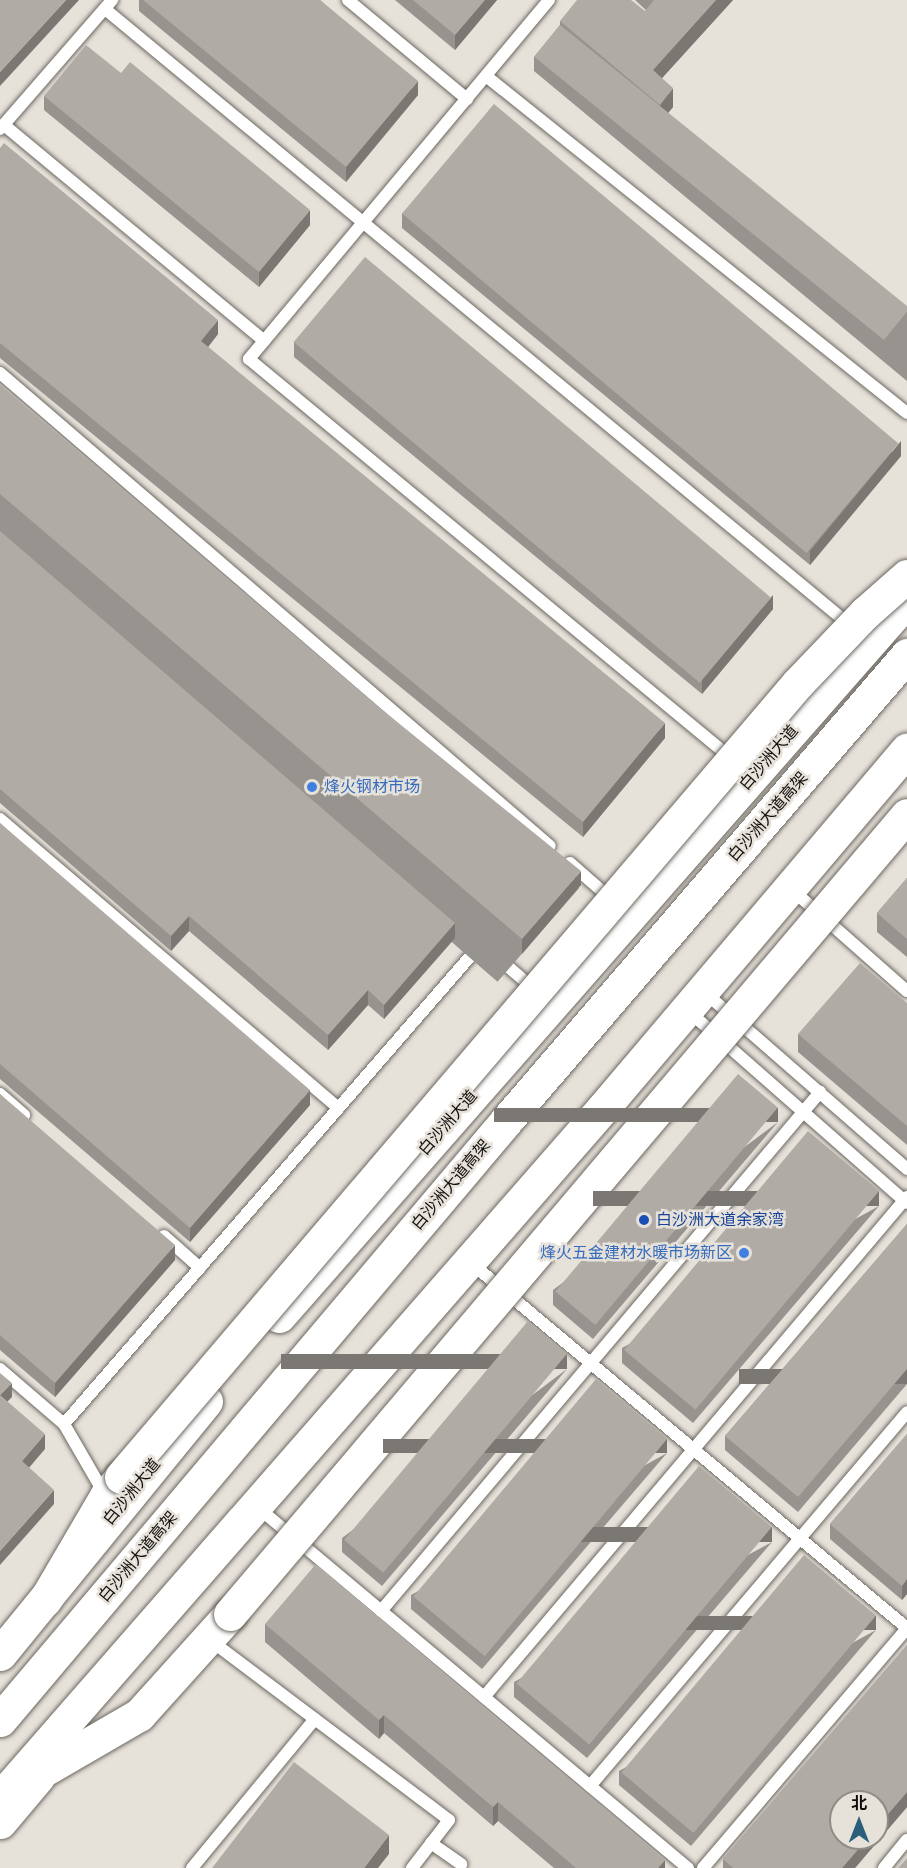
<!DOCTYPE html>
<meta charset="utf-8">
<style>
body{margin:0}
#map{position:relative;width:907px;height:1868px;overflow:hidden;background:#e6e1d9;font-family:"Fira Sans Condensed","Noto Sans SC",sans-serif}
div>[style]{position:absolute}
.roads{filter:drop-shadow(0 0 2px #6c6861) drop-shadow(0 0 2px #6c6861)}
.lane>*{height:12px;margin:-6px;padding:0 6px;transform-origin:6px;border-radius:6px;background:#fff}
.primary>*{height:33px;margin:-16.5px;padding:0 16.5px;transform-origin:16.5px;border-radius:16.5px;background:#fff}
.highway>*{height:33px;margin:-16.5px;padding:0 16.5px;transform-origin:16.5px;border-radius:16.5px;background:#fff}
.bridges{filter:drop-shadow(0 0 2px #6c6861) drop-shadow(0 0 2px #6c6861)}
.highway-bridge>*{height:33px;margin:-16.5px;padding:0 16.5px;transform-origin:16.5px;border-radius:16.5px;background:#fff}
.wall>*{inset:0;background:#97938e;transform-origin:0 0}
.shaded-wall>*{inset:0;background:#7b7874;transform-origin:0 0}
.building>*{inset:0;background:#b0aba5;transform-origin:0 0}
.dots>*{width:16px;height:16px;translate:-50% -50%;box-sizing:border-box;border:3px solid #e6e1d9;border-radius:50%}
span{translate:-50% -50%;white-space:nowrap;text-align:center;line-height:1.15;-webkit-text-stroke:5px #e6e1d9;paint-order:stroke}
.street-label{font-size:16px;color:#0f0d0b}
.shop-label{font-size:16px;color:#366cbe}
.left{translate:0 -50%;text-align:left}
.right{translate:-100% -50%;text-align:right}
.transit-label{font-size:16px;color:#164399}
.north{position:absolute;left:829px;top:1790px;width:60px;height:60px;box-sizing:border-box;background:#e6e1d9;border:2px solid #908c87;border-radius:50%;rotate:0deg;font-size:16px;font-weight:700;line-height:24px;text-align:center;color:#0f0d0b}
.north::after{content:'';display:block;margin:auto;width:21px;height:27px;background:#2b5e7b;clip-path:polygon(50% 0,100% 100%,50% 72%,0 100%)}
</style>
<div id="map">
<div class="roads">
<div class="lane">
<div style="left:348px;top:0;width:155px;rotate:39.8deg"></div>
<div style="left:549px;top:0;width:468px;rotate:129.9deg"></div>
<div style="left:249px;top:359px;width:626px;rotate:39.62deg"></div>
<div style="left:105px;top:9px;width:967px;rotate:39.59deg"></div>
<div style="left:486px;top:76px;width:539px;rotate:38.68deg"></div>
<div style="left:4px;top:125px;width:338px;rotate:39.7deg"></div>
<div style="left:0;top:129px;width:171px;rotate:-49deg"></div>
<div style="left:0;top:373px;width:725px;rotate:40.7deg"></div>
<div style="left:0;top:528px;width:707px;rotate:40.81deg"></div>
<div style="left:0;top:819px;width:445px;rotate:40.5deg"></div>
<div style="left:570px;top:863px;width:55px;rotate:41.3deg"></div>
<div style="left:798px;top:895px;width:145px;rotate:41.4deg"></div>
<div style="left:710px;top:997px;width:262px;rotate:41.1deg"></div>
<div style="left:694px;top:1016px;width:283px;rotate:41.3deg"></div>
<div style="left:0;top:1094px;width:32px;rotate:41deg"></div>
<div style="left:164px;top:1236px;width:48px;rotate:41.6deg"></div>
<div style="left:477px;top:1268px;width:561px;rotate:39.94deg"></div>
<div style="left:0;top:1369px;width:84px;rotate:40.7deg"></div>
<div style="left:64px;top:1424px;width:80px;rotate:59.9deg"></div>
<div style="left:64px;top:1424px;width:636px;rotate:-49.02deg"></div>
<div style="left:268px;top:1516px;width:548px;rotate:39.97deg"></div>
<div style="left:381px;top:1611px;width:680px;rotate:-49.77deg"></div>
<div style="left:210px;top:1640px;width:299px;rotate:37deg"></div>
<div style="left:449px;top:1820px;width:61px;rotate:127.6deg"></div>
<div style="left:484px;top:1697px;width:655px;rotate:-49.77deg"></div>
<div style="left:590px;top:1786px;width:490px;rotate:-49.7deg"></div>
<div style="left:431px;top:1843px;width:37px;rotate:35deg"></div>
<div style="left:192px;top:1868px;width:193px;rotate:-50.5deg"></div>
<div style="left:703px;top:1868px;width:315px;rotate:-49.6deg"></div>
<div style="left:884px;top:1868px;width:36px;rotate:-51deg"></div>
</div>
<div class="primary">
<div style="left:279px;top:1316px;width:952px;rotate:-48.75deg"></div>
<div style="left:0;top:1654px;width:326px;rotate:-50.8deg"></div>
<div style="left:0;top:1822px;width:59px;rotate:-49.8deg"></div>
</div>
<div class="highway">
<div style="left:45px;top:1600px;width:121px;rotate:-59.6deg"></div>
<div style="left:106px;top:1496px;width:24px;rotate:-52deg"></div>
<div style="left:0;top:1720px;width:784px;rotate:-49.81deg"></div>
<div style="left:506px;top:1121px;width:615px;rotate:-49.29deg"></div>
<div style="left:44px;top:1770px;width:110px;rotate:-30.1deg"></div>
<div style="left:139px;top:1715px;width:136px;rotate:-48deg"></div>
<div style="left:0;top:1798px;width:916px;rotate:-48.85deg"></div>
<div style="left:603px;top:1108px;width:470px;rotate:-49.7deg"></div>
</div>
</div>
<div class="bridges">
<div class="highway-bridge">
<div style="left:121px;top:1477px;width:1043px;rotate:-49.55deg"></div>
<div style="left:798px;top:683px;width:97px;rotate:-46.3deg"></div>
<div style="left:865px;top:613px;width:56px;rotate:-41.4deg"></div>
<div style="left:230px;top:1614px;width:1047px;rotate:-49.73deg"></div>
</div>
</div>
<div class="wall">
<div style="clip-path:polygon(139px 0,320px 0,418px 95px,346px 182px,139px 11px)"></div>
<div style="clip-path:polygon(395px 0,497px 0,455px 50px)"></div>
<div style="clip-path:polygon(635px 0,733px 0,662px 78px,673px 107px,667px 114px,907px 311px,907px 381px,534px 71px,534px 57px,560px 25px,560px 21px,645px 11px,646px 10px)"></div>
<div style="clip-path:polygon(44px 96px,310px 225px,259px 287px,44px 110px)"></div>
<div style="clip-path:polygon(0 148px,218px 334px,208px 347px,665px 738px,583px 837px,0 358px)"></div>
<div style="clip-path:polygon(402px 213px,901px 456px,810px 565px,402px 228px)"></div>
<div style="clip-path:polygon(294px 342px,773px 609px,702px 694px,294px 357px)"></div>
<div style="left:0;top:385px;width:767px;height:124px;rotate:41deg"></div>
<div style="clip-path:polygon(0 531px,455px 938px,384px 1019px,368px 1005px,328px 1050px,189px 931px,171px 951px,0 803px)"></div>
<div style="clip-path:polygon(0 823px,310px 1105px,190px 1242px,0 1079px)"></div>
<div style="clip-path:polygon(907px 878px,907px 957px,877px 932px,877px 913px)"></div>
<div style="clip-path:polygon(907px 1003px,907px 1145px,798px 1052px,798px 1034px)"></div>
<div style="clip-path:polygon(0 1094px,175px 1260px,55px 1397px,0 1350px)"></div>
<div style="clip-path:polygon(778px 1122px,593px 1339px,553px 1305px,553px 1290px)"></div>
<div style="clip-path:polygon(879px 1206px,693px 1423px,622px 1363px,622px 1348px)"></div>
<div style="clip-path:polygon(907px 1224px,907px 1384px,798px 1512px,725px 1450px,725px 1436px)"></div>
<div style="clip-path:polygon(567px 1369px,382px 1586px,342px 1552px,342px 1538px)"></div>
<div style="clip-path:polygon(907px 1434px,907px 1594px,902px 1600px,830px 1539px,830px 1524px)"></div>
<div style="clip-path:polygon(667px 1453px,482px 1669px,411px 1609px,411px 1595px)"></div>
<div style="clip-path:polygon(772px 1542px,587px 1758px,514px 1697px,514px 1682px)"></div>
<div style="clip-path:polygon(265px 1624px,665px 1868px,554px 1868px,498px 1821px,493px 1826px,384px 1733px,379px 1739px,265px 1642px)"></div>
<div style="clip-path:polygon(876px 1630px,691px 1846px,619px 1785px,619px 1771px)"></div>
<div style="clip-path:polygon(907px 1645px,907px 1807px,855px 1868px,723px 1868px,723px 1859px)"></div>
</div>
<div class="shaded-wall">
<div style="clip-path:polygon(66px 0,79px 0,0 86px,0 72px)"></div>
<div style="clip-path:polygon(485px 0,497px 0,455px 50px,455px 35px)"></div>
<div style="clip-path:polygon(716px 0,733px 0,653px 88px,653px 70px)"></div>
<div style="clip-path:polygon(418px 81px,418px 95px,346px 182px,346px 167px)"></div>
<div style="clip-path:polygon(673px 88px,673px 107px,660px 123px,660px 105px)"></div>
<div style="clip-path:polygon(310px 210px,310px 225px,259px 287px,259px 272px)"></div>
<div style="clip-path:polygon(218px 320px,218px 334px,201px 356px,201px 341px)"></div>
<div style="clip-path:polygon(901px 441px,901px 456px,810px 565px,810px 551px)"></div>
<div style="clip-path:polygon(773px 595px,773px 609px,702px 694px,702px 680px)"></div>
<div style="clip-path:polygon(665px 723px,665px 738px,583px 837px,583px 822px)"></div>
<div style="clip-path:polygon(581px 871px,581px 885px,522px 954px,522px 939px)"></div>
<div style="clip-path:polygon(189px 916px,189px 931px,171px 951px,171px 936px)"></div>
<div style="clip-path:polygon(455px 923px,455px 938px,384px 1019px,384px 1005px)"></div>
<div style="clip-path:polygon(368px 990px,368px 1005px,328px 1050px,328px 1035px)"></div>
<div style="clip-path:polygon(310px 1090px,310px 1105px,190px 1242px,190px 1228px)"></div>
<div style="left:778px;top:1108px;width:14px;height:284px;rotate:90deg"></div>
<div style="left:879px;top:1191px;width:15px;height:286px;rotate:90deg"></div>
<div style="clip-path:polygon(175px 1245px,175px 1260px,55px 1397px,55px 1383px)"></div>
<div style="left:567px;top:1354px;width:15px;height:286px;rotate:90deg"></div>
<div style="left:907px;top:1369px;width:15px;height:168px;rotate:90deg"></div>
<div style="clip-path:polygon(12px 1383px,12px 1397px,0 1409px,0 1395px)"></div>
<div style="clip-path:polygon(45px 1434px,45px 1449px,22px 1476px,22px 1461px)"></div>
<div style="left:667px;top:1439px;width:14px;height:284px;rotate:90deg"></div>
<div style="clip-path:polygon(54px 1490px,54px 1504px,0 1565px,0 1551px)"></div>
<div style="left:772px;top:1527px;width:15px;height:285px;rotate:90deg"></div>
<div style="clip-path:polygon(907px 1579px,907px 1594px,902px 1600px,902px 1586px)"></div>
<div style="left:876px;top:1616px;width:14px;height:284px;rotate:90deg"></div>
<div style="clip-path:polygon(384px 1715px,384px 1733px,379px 1739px,379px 1720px)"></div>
<div style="clip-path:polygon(907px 1792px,907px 1807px,855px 1868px,842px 1868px,868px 1838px,877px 1838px,877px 1827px)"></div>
<div style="clip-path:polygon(498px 1802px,498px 1821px,493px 1826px,493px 1807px)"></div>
<div style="clip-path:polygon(389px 1835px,389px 1854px,378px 1868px,364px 1868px)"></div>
<div style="clip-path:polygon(665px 1860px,665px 1868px,658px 1868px)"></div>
</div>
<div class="building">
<div style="clip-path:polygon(0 0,66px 0,0 72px)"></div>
<div style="clip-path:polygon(143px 0,320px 0,418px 81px,346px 167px)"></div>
<div style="clip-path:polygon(413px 0,485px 0,455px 35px)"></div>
<div style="clip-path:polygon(577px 0,631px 0,645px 11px,654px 0,716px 0,653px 70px,673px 88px,660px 105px,560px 21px)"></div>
<div style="left:560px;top:25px;width:450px;height:41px;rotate:39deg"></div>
<div style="clip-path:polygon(86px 45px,121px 73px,130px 62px,310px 210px,259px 272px,44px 96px)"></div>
<div style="left:494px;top:104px;width:528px;height:143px;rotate:40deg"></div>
<div style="clip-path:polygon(4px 143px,218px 320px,201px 341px,665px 723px,583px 822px,0 343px,0 148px)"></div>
<div style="left:365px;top:257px;width:530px;height:111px;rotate:40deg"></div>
<div style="clip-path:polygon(0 385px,380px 708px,581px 871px,522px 939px,0 494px)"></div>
<div style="clip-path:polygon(0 531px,455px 923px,384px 1005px,368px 990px,328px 1035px,189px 916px,171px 936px,0 789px)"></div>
<div style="clip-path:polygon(0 823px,310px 1090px,190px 1228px,0 1064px)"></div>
<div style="clip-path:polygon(907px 878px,907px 939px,877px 913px)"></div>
<div style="clip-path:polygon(860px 963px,907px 1003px,907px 1126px,798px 1034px)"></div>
<div style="left:738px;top:1074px;width:52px;height:284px;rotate:40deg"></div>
<div style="clip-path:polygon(0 1094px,175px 1245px,55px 1383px,0 1335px)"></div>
<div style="left:808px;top:1131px;width:93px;height:286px;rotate:40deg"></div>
<div style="clip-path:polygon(907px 1224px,907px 1369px,798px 1497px,725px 1436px)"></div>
<div style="left:528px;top:1321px;width:51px;height:286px;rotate:40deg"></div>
<div style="clip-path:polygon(0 1373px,12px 1383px,0 1395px,45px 1434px,22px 1461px,54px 1490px,0 1551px)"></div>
<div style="left:596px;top:1379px;width:93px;height:284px;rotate:40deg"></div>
<div style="clip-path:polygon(907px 1434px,907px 1579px,902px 1586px,830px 1524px)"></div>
<div style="left:699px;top:1466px;width:95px;height:284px;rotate:40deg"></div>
<div style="left:804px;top:1555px;width:94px;height:284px;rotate:40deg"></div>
<div style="clip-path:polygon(316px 1564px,665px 1860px,658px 1868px,576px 1868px,498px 1802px,493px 1807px,384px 1715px,379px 1720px,265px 1624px)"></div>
<div style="clip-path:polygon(907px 1645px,907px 1792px,877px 1827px,877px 1802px,841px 1802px,841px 1838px,868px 1838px,842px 1868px,733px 1868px,723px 1859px)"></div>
<div style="clip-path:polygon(294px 1762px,389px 1835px,364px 1868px,212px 1868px)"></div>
<div style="clip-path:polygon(907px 1858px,907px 1868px,898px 1868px)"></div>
</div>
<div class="dots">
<div style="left:312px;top:787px;background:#3f7fe0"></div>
<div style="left:644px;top:1220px;background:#1a4fb4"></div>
<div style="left:744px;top:1253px;background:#3f7fe0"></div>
</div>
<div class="street-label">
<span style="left:769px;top:758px;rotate:-49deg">白沙洲大道</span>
<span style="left:768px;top:817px;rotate:-49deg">白沙洲大道高架</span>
<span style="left:448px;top:1123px;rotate:-49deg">白沙洲大道</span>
<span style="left:451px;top:1185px;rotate:-50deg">白沙洲大道高架</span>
<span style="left:132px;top:1492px;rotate:-51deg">白沙洲大道</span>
<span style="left:138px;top:1557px;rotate:-50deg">白沙洲大道高架</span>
</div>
<div class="shop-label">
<span class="left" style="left:324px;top:787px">烽火钢材市场</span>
<span class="right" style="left:732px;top:1253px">烽火五金建材水暖市场新区</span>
</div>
<div class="transit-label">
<span class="left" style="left:656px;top:1220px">白沙洲大道余家湾</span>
</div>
<div class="north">北</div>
</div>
